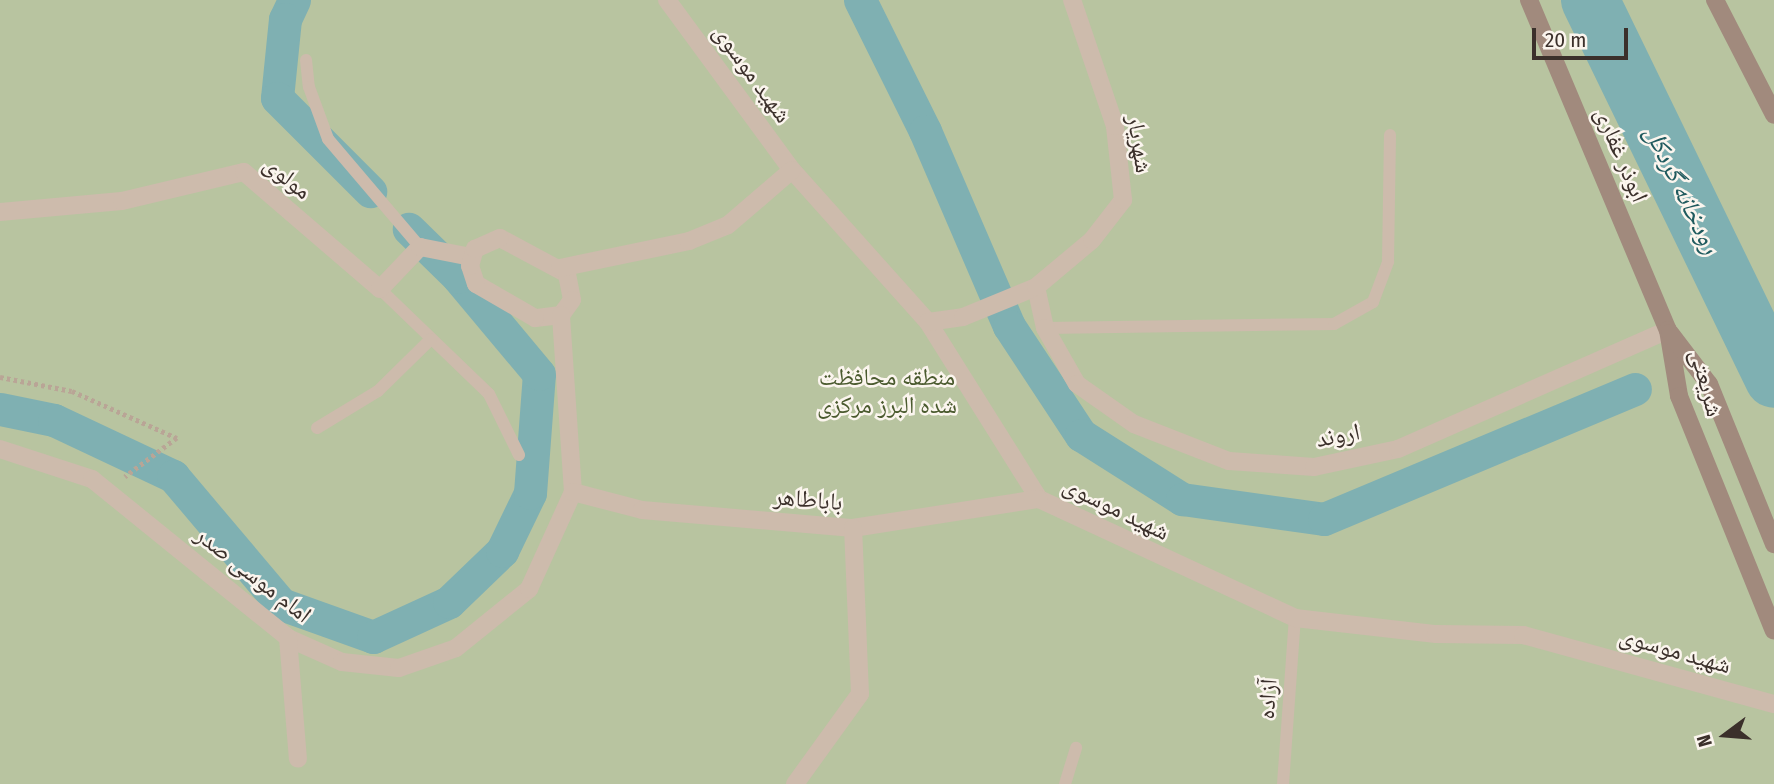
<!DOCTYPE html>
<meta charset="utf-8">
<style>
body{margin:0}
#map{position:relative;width:1774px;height:784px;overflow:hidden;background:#f4ebe1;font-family:"Fira Sans Condensed","Noto Naskh Arabic",sans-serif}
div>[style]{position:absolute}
.green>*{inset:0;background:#b8c4a0;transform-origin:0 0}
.canal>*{height:33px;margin:-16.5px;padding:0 16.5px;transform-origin:16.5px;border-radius:16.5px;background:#7fb0b2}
.river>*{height:58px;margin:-29px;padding:0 29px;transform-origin:29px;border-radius:29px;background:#7fb0b2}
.path>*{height:4.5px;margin-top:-2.25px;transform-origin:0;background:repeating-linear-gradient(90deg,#b9a596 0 3.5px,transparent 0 7px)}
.lane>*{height:12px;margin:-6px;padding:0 6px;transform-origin:6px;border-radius:6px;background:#cdbbac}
.street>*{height:18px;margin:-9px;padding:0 9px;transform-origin:9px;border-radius:9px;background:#cdbbac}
.secondary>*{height:18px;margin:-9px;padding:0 9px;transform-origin:9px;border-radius:9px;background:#a18a7d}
span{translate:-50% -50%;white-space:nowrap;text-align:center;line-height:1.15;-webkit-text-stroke:5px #fbf5ee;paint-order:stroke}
.street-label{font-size:24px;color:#3b302b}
.park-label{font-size:24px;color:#4a5a2e}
.water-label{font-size:26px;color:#1f5a5e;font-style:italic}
.north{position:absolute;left:1690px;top:700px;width:70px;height:70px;-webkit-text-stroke:5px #fbf5ee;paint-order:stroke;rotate:254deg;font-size:19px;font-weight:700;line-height:28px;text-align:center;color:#3b302b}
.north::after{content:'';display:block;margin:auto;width:24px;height:32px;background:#3b302b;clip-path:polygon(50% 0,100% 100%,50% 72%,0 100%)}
.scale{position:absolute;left:1532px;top:28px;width:96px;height:32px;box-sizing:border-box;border:4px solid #3b302b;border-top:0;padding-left:9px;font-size:21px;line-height:24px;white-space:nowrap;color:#3b302b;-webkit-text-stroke:5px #fbf5ee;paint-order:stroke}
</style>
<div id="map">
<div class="green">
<div style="left:0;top:0;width:1774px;height:784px"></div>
</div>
<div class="canal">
<div style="left:294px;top:0;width:21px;rotate:115deg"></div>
<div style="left:285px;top:19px;width:79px;rotate:95.8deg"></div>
<div style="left:277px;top:98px;width:132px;rotate:45deg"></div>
<div style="left:860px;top:0;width:146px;rotate:63.6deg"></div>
<div style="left:925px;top:131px;width:212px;rotate:66.7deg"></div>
<div style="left:1009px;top:326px;width:131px;rotate:56.6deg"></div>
<div style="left:1081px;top:435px;width:120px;rotate:32.4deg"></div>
<div style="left:1182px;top:499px;width:143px;rotate:8deg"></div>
<div style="left:1324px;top:519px;width:337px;rotate:-22.7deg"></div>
<div style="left:0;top:409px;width:55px;rotate:11.5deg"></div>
<div style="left:54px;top:420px;width:132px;rotate:25.2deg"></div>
<div style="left:173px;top:476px;width:167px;rotate:49.8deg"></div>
<div style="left:281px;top:604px;width:98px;rotate:19.7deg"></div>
<div style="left:373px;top:637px;width:84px;rotate:-24.7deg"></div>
<div style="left:449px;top:602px;width:74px;rotate:-43.9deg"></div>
<div style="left:502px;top:551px;width:64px;rotate:-64.2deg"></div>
<div style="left:530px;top:493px;width:119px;rotate:-85.7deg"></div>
<div style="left:539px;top:374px;width:126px;rotate:-129.9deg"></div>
<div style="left:458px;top:277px;width:69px;rotate:-135.6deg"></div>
</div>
<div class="river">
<div style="left:1590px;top:0;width:421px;rotate:64.1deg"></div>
</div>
<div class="path">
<div style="left:0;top:377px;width:73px;rotate:11deg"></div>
<div style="left:72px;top:391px;width:115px;rotate:24.1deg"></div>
<div style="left:177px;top:438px;width:65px;rotate:143.1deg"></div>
</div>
<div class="lane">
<div style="left:306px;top:60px;width:27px;rotate:84deg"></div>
<div style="left:309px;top:87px;width:55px;rotate:69.9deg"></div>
<div style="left:328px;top:139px;width:142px;rotate:49.6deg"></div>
<div style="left:380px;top:289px;width:151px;rotate:43.9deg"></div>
<div style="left:489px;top:394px;width:68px;rotate:63.8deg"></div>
<div style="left:1045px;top:328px;width:289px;rotate:-0.8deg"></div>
<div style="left:1334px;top:324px;width:45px;rotate:-29.4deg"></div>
<div style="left:1373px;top:302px;width:43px;rotate:-69.4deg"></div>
<div style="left:1388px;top:262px;width:127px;rotate:-89.1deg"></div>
<div style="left:317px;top:428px;width:71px;rotate:-31.2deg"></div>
<div style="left:378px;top:391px;width:74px;rotate:-44.5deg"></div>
<div style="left:1065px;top:784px;width:38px;rotate:-73deg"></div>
<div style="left:1283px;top:784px;width:166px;rotate:-85.9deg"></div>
</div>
<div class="street">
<div style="left:667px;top:0;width:211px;rotate:53.7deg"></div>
<div style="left:792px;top:170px;width:204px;rotate:48.2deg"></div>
<div style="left:928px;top:322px;width:209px;rotate:57.9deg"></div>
<div style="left:1039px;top:499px;width:282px;rotate:24.9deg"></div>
<div style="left:1295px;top:618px;width:142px;rotate:6.5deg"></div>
<div style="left:1436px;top:634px;width:87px;rotate:0.7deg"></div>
<div style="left:1523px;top:635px;width:260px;rotate:15.4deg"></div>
<div style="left:0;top:212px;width:122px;rotate:-5.2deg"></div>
<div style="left:122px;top:201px;width:125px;rotate:-13.4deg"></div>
<div style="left:244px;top:172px;width:179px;rotate:40.7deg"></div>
<div style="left:380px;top:289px;width:58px;rotate:-46.4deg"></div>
<div style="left:420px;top:247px;width:52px;rotate:11.1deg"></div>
<div style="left:500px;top:238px;width:76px;rotate:28.2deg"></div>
<div style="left:567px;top:274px;width:26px;rotate:79deg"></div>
<div style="left:572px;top:300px;width:19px;rotate:126deg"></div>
<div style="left:561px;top:315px;width:26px;rotate:173deg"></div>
<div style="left:535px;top:318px;width:68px;rotate:-150deg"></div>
<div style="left:476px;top:284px;width:19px;rotate:-108deg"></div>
<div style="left:470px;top:266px;width:18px;rotate:-74deg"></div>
<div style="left:475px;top:249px;width:27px;rotate:-24deg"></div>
<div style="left:560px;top:268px;width:132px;rotate:-11.8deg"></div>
<div style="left:689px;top:241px;width:42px;rotate:-22.3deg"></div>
<div style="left:728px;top:225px;width:84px;rotate:-40.7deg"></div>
<div style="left:1036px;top:287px;width:42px;rotate:77.6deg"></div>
<div style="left:1045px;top:328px;width:64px;rotate:60.3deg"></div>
<div style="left:1077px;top:384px;width:70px;rotate:35.1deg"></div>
<div style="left:1134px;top:424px;width:102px;rotate:21.3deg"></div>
<div style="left:1229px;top:461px;width:85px;rotate:4deg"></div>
<div style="left:1314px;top:467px;width:86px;rotate:-12.1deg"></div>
<div style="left:1398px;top:449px;width:295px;rotate:-23.8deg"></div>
<div style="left:928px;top:322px;width:35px;rotate:-8deg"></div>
<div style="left:963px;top:317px;width:79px;rotate:-22.3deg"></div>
<div style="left:1036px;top:287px;width:73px;rotate:-40deg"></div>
<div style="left:1092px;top:240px;width:51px;rotate:-52.2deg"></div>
<div style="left:1123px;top:200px;width:74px;rotate:-96.2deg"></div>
<div style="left:1115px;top:126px;width:133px;rotate:-108.8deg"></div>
<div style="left:0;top:449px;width:97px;rotate:18.1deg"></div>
<div style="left:92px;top:479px;width:252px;rotate:39deg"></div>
<div style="left:288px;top:638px;width:59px;rotate:24deg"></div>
<div style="left:342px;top:662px;width:57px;rotate:6deg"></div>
<div style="left:399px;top:668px;width:60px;rotate:-19.3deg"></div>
<div style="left:456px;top:648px;width:94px;rotate:-38.9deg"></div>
<div style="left:529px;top:589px;width:107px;rotate:-65.6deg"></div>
<div style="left:573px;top:492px;width:177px;rotate:-93.9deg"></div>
<div style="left:573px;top:492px;width:71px;rotate:14.6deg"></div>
<div style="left:642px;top:510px;width:212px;rotate:4.9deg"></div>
<div style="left:853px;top:528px;width:188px;rotate:-8.9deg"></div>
<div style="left:288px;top:638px;width:121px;rotate:85.3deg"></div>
<div style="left:795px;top:784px;width:111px;rotate:-54.2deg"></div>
<div style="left:860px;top:694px;width:166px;rotate:-92.4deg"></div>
</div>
<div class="secondary">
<div style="left:1529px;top:0;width:358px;rotate:67.2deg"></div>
<div style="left:1668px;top:330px;width:67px;rotate:80.5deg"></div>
<div style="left:1679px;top:396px;width:253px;rotate:68deg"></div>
<div style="left:1715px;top:0;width:129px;rotate:62.8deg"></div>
<div style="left:1670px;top:333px;width:64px;rotate:52.6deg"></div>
<div style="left:1709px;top:384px;width:173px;rotate:67.9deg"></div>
</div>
<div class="street-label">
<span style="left:752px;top:74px;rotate:54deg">شهید موسوی</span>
<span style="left:1139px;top:144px;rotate:81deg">شهریار</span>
<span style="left:1621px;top:155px;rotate:67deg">ابوذر غفاری</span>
<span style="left:287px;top:178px;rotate:39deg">مولوی</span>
<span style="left:1706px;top:383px;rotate:75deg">شریعتی</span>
<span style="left:1338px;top:436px;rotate:-11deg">اروند</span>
<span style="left:808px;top:500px;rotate:5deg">باباطاهر</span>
<span style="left:1116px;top:509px;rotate:26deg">شهید موسوی</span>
<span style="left:253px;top:575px;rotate:38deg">امام موسی صدر</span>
<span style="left:1675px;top:651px;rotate:16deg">شهید موسوی</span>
<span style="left:1268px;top:699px;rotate:-86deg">آزاده</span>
</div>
<div class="park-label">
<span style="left:887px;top:392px">منطقه محافظت<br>شده البرز مرکزی</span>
</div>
<div class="water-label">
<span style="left:1682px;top:190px;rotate:64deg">رودخانه گردکل</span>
</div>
<div class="north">N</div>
<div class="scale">20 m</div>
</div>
